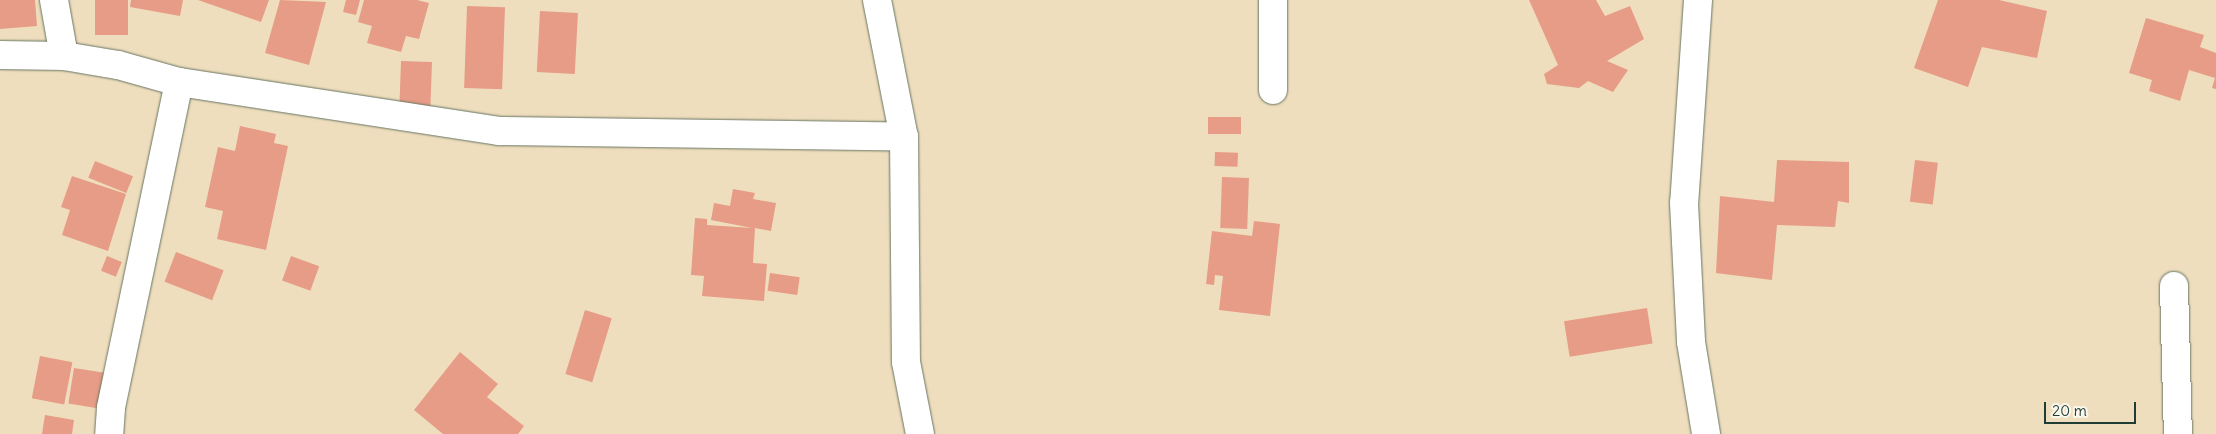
<!DOCTYPE html>
<style>
body{margin:0}
#map{position:relative;width:2216px;height:434px;overflow:hidden;background:#efdebd;font-family:Delius,sans-serif}
div>[style]{position:absolute}
.building>*{inset:0;background:#e69c86;transform-origin:0 0}
.roads{filter:drop-shadow(0 0 1px #687564) drop-shadow(0 0 1px #687564)}
.street>*{height:28px;margin:-14px;padding:0 14px;transform-origin:14px;border-radius:14px;background:#fff}
span{translate:-50% -50%;white-space:nowrap;text-align:center;line-height:1.15;-webkit-text-stroke:4px #fbf7ec;paint-order:stroke}
.scale{position:absolute;left:2044px;top:402px;width:92px;height:22px;box-sizing:border-box;border:2px solid #1f3d34;border-top:0;padding-left:6px;font-size:15px;line-height:18px;white-space:nowrap;color:#1f3d34;-webkit-text-stroke:4px #fbf7ec;paint-order:stroke}
</style>
<div id="map">
<div class="building">
<div style="clip-path:polygon(0 0,35px 0,37px 26px,0 29px)"></div>
<div style="left:95px;top:0;width:33px;height:35px"></div>
<div style="clip-path:polygon(131px 0,183px 0,180px 16px,130px 7px)"></div>
<div style="clip-path:polygon(198px 0,269px 0,261px 22px)"></div>
<div style="clip-path:polygon(280px 0,326px 2px,309px 65px,265px 53px)"></div>
<div style="clip-path:polygon(346px 0,360px 0,356px 15px,343px 12px)"></div>
<div style="clip-path:polygon(364px 0,417px 0,429px 3px,419px 39px,406px 36px,401px 52px,367px 43px,372px 26px,358px 22px)"></div>
<div style="clip-path:polygon(1529px 0,1596px 0,1605px 16px,1630px 6px,1644px 39px,1607px 61px,1628px 70px,1613px 92px,1588px 81px,1579px 88px,1547px 84px,1544px 74px,1558px 65px)"></div>
<div style="clip-path:polygon(1938px 0,1999px 0,2047px 11px,2037px 58px,1982px 47px,1968px 87px,1914px 68px)"></div>
<div style="left:467px;top:6px;width:38px;height:82px;rotate:2deg"></div>
<div style="left:540px;top:11px;width:38px;height:61px;rotate:3deg"></div>
<div style="clip-path:polygon(2146px 18px,2204px 35px,2200px 47px,2216px 53px,2216px 89px,2212px 88px,2215px 78px,2189px 70px,2180px 101px,2149px 91px,2152px 80px,2129px 73px)"></div>
<div style="left:401px;top:61px;width:31px;height:45px;rotate:2deg"></div>
<div style="left:1241px;top:117px;width:17px;height:33px;rotate:90deg"></div>
<div style="clip-path:polygon(240px 126px,276px 134px,274px 143px,288px 146px,266px 250px,217px 239px,223px 211px,205px 207px,218px 147px,235px 151px)"></div>
<div style="left:1215px;top:152px;width:23px;height:14px;rotate:2deg"></div>
<div style="clip-path:polygon(1777px 160px,1849px 162px,1849px 203px,1838px 201px,1835px 227px,1777px 225px,1772px 280px,1716px 273px,1720px 196px,1774px 202px)"></div>
<div style="left:1915px;top:160px;width:23px;height:42px;rotate:7deg"></div>
<div style="left:95px;top:161px;width:41px;height:18px;rotate:22deg"></div>
<div style="clip-path:polygon(72px 176px,126px 194px,108px 251px,62px 235px,70px 210px,61px 207px)"></div>
<div style="left:1222px;top:177px;width:27px;height:51px;rotate:2deg"></div>
<div style="clip-path:polygon(733px 189px,755px 193px,753px 199px,776px 203px,771px 231px,755px 228px,753px 263px,767px 264px,764px 301px,702px 296px,704px 276px,691px 275px,695px 218px,707px 219px,707px 225px,752px 228px,711px 220px,714px 203px,730px 206px)"></div>
<div style="clip-path:polygon(1254px 221px,1280px 224px,1270px 316px,1219px 310px,1223px 276px,1215px 275px,1214px 285px,1206px 284px,1212px 231px,1252px 236px)"></div>
<div style="left:176px;top:252px;width:51px;height:32px;rotate:21deg"></div>
<div style="left:107px;top:256px;width:16px;height:16px;rotate:22deg"></div>
<div style="left:291px;top:256px;width:30px;height:26px;rotate:20deg"></div>
<div style="left:770px;top:273px;width:30px;height:18px;rotate:8deg"></div>
<div style="left:1647px;top:308px;width:36px;height:84px;rotate:81deg"></div>
<div style="left:585px;top:310px;width:28px;height:67px;rotate:17deg"></div>
<div style="clip-path:polygon(460px 352px,498px 384px,487px 397px,524px 426px,518px 434px,443px 434px,414px 410px)"></div>
<div style="left:40px;top:356px;width:33px;height:43px;rotate:11deg"></div>
<div style="left:74px;top:368px;width:31px;height:36px;rotate:9deg"></div>
<div style="clip-path:polygon(45px 415px,74px 420px,72px 434px,42px 434px)"></div>
</div>
<div class="roads">
<div class="street">
<div style="left:54px;top:0;width:57px;rotate:79.9deg"></div>
<div style="left:64px;top:56px;width:55px;rotate:9.5deg"></div>
<div style="left:118px;top:65px;width:63px;rotate:15.6deg"></div>
<div style="left:179px;top:82px;width:333px;rotate:101.8deg"></div>
<div style="left:111px;top:408px;width:26px;rotate:94deg"></div>
<div style="left:877px;top:0;width:140px;rotate:78.9deg"></div>
<div style="left:904px;top:137px;width:225px;rotate:89.5deg"></div>
<div style="left:906px;top:362px;width:73px;rotate:79deg"></div>
<div style="left:1273px;top:0;width:90px;rotate:90deg"></div>
<div style="left:1698px;top:0;width:203px;rotate:93.9deg"></div>
<div style="left:1684px;top:203px;width:139px;rotate:87.1deg"></div>
<div style="left:1691px;top:342px;width:93px;rotate:80.7deg"></div>
<div style="left:0;top:55px;width:64px;rotate:0.9deg"></div>
<div style="left:179px;top:82px;width:324px;rotate:8.7deg"></div>
<div style="left:499px;top:131px;width:405px;rotate:0.8deg"></div>
<div style="left:2174px;top:286px;width:148px;rotate:88.5deg"></div>
</div>
</div>
<div class="scale">20 m</div>
</div>
